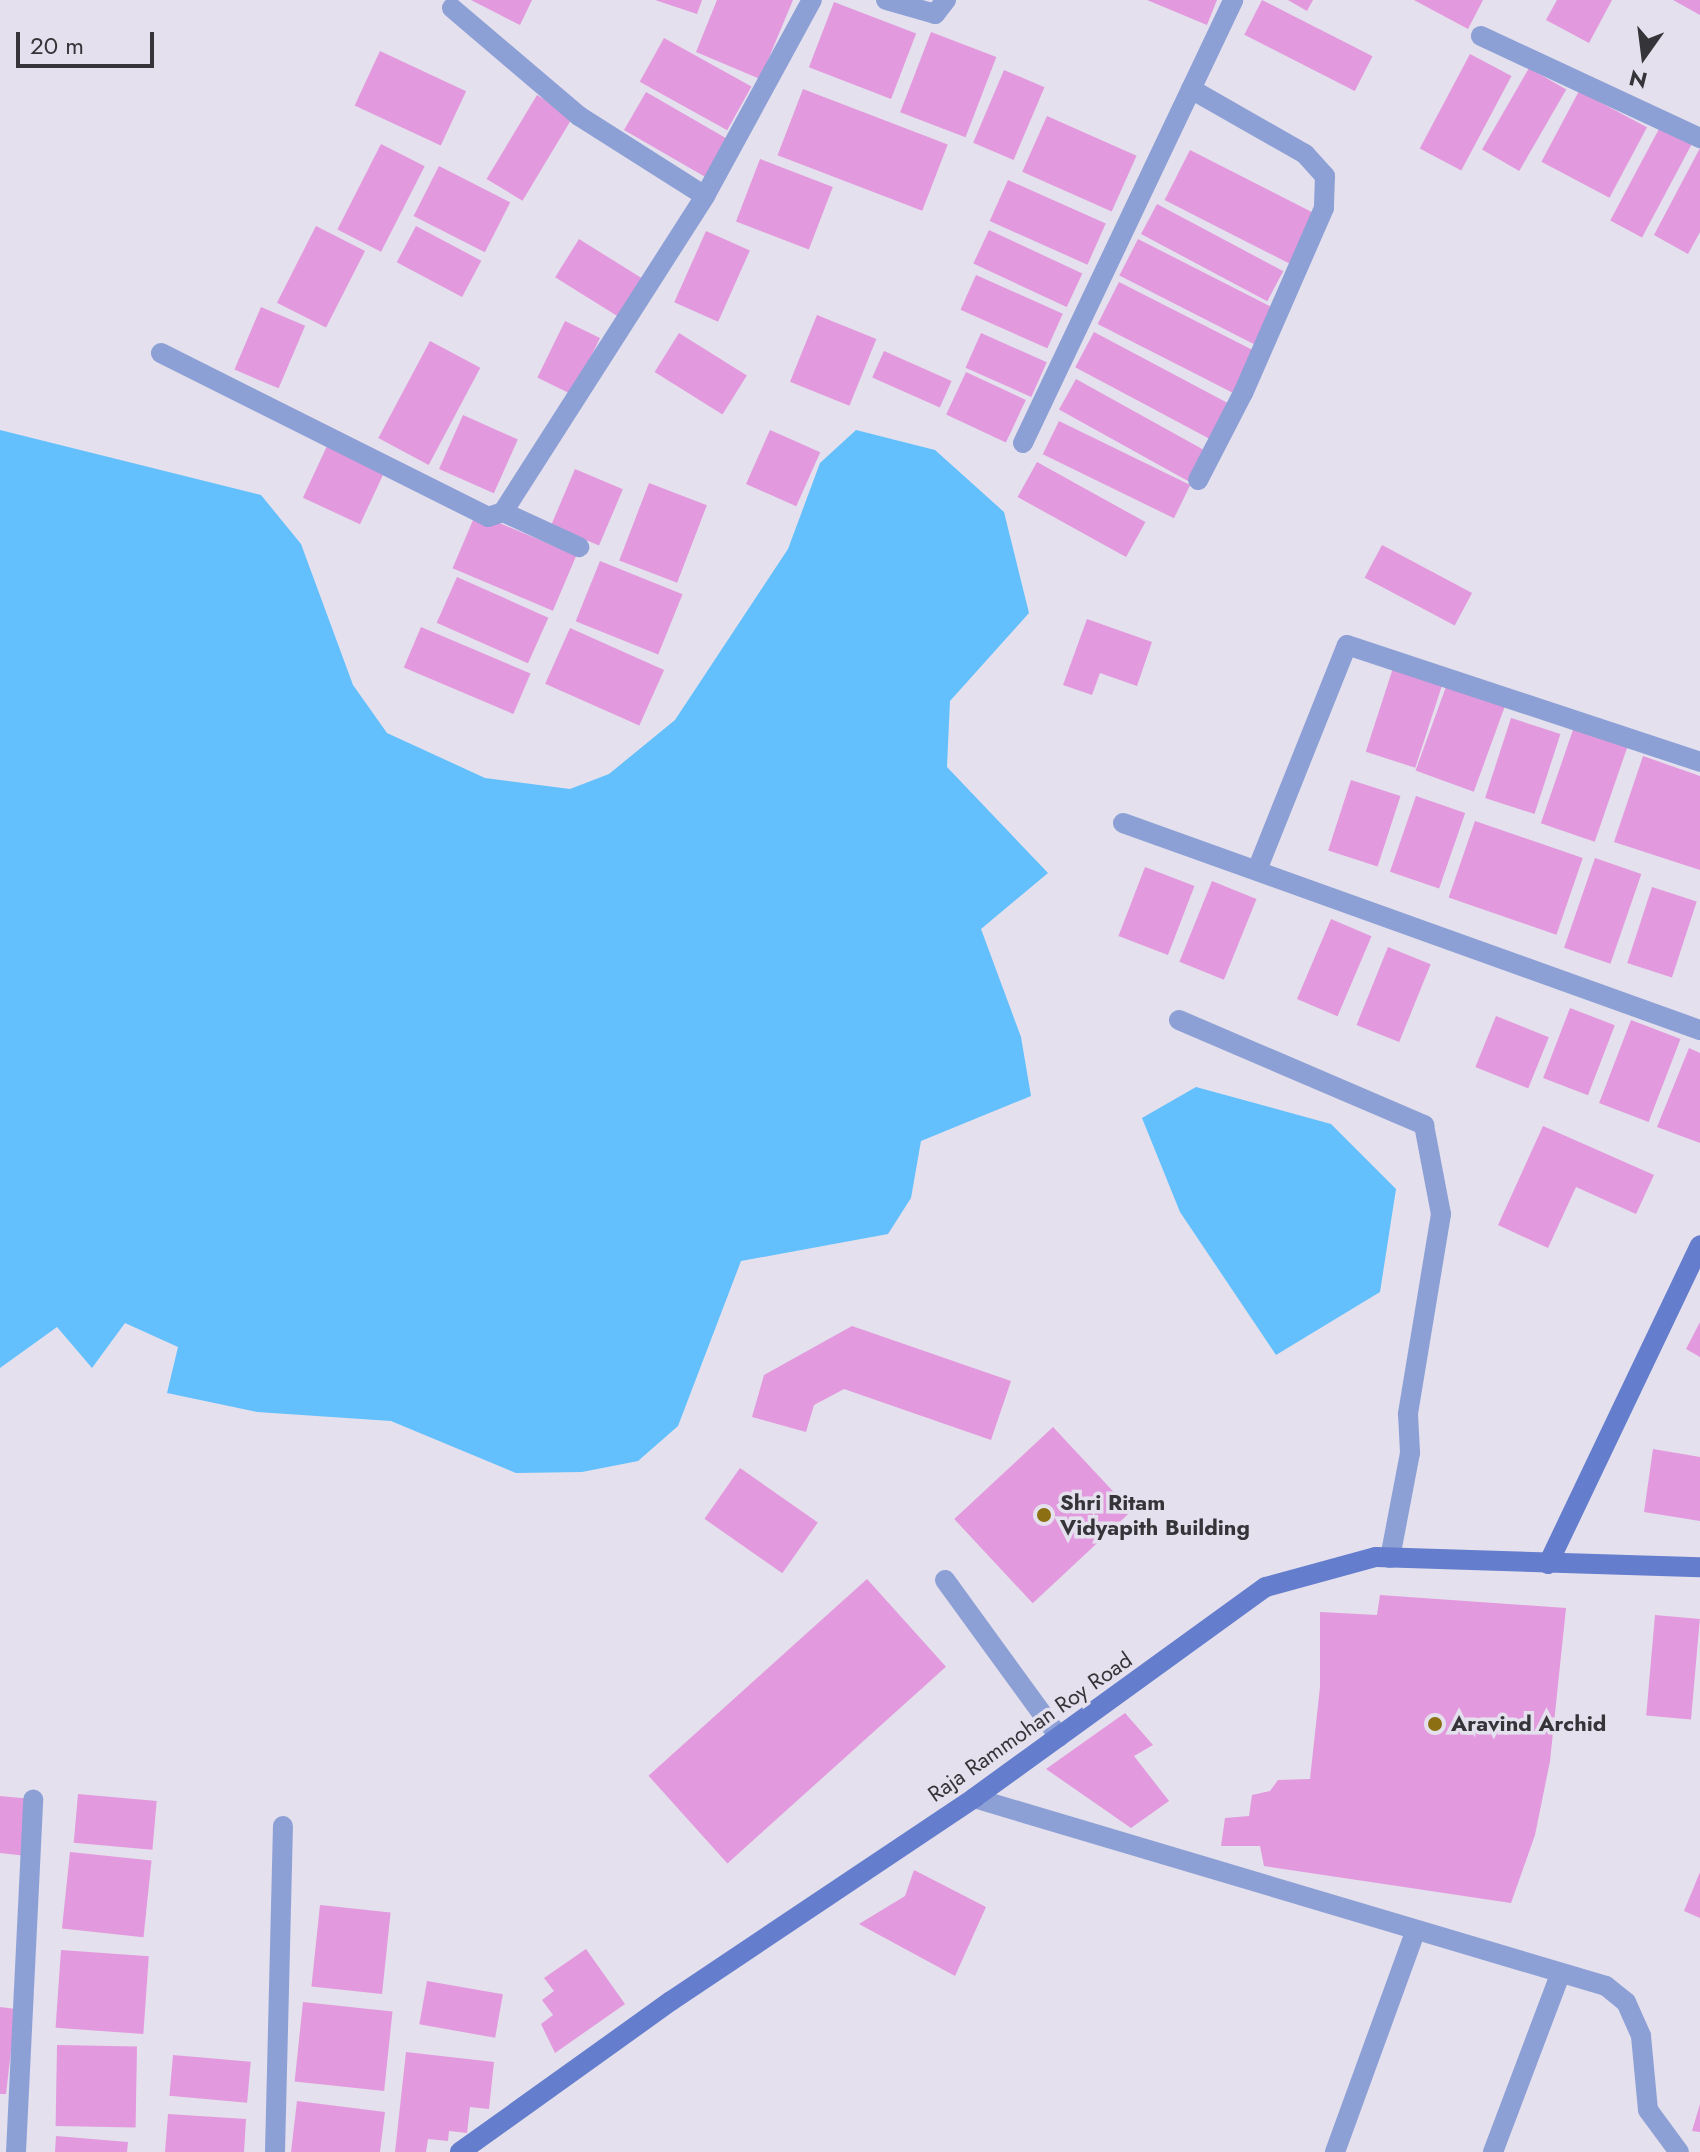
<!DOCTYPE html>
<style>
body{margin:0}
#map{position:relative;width:1700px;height:2152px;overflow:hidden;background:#e4e0ed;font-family:Jost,sans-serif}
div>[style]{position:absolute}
.water>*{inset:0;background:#63c0fc}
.building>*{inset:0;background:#e399dd;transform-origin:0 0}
.lane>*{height:20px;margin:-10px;padding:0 10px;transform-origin:10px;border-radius:10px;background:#8da0d6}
.street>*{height:20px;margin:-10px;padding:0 10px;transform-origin:10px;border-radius:10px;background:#8da0d6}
.secondary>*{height:20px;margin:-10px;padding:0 10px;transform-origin:10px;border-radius:10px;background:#647dcd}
.dots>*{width:22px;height:22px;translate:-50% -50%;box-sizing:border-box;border:4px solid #e4e0ed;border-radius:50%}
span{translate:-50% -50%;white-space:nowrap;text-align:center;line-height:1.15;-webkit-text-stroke:7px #e4e0ed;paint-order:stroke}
.poi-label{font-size:22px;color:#353439;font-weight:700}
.left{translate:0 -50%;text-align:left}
.street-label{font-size:22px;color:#353439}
.north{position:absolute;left:1604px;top:16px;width:80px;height:80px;-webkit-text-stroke:6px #e4e0ed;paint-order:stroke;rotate:194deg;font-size:22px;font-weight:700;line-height:32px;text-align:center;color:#353439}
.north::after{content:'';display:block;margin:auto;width:28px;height:36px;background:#353439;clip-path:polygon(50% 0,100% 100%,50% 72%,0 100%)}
.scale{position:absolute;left:16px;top:32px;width:138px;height:36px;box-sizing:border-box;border:4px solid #353439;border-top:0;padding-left:10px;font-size:24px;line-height:28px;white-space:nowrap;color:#353439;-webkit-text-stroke:6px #e4e0ed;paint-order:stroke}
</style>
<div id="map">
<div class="water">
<div style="clip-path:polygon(0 430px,261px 495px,301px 544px,353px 685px,387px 733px,485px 778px,570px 789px,609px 774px,675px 720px,788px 549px,820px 463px,856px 430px,935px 450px,1004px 512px,1029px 613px,950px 701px,947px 767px,1048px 873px,981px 929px,1021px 1037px,1031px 1096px,921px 1141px,911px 1198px,888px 1234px,741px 1261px,678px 1426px,638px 1461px,582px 1472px,516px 1473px,391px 1421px,257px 1412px,167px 1393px,178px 1347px,125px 1323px,92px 1368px,57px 1327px,0 1368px)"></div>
<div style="clip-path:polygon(1196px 1087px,1331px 1124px,1396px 1189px,1380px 1292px,1276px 1355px,1180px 1212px,1142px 1118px)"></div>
</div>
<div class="building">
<div style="clip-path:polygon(471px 0,532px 0,520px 25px)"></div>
<div style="clip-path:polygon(655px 0,702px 0,697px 14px)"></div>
<div style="clip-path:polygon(717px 0,793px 0,760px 79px,696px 52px)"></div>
<div style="clip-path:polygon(1147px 0,1217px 0,1207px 25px)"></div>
<div style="left:1262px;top:0;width:124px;height:39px;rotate:27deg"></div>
<div style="clip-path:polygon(1288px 0,1313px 0,1307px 11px)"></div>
<div style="clip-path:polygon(1414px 0,1483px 0,1468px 29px)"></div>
<div style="clip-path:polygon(1557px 0,1612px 0,1589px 43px,1546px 20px)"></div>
<div style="clip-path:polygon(1673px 0,1700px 0,1700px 15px)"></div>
<div style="left:834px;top:2px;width:88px;height:70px;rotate:21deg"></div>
<div style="left:931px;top:32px;width:70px;height:86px;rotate:21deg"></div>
<div style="left:664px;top:38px;width:100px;height:50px;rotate:29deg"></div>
<div style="left:380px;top:51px;width:95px;height:60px;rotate:25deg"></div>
<div style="left:1470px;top:54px;width:47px;height:107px;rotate:28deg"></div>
<div style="left:1529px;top:68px;width:43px;height:94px;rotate:30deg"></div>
<div style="left:1004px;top:70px;width:44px;height:79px;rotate:23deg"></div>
<div style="left:803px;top:89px;width:155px;height:71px;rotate:21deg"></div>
<div style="left:1579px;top:91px;width:77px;height:80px;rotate:28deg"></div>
<div style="left:646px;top:92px;width:95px;height:44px;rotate:30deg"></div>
<div style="left:537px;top:95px;width:42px;height:98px;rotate:31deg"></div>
<div style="left:1047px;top:116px;width:98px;height:61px;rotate:24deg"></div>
<div style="left:1660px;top:127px;width:36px;height:106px;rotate:28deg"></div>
<div style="left:381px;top:144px;width:49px;height:96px;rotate:27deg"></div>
<div style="clip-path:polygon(1700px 148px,1700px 232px,1688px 254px,1654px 235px)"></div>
<div style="left:1190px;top:150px;width:140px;height:56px;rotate:27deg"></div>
<div style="left:760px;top:159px;width:78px;height:67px;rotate:21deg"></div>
<div style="left:439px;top:166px;width:80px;height:56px;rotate:27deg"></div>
<div style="left:1008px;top:180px;width:107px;height:45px;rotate:24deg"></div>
<div style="left:1157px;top:204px;width:143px;height:34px;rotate:28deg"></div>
<div style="left:316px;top:226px;width:55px;height:86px;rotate:27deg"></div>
<div style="left:416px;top:226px;width:74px;height:41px;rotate:28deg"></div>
<div style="left:989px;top:230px;width:103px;height:37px;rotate:25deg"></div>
<div style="left:706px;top:231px;width:48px;height:78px;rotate:24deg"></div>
<div style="left:579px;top:239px;width:78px;height:45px;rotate:32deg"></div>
<div style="left:1138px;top:239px;width:154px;height:41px;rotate:27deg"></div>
<div style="left:976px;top:275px;width:95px;height:38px;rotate:24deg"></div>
<div style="left:1119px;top:282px;width:156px;height:47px;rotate:27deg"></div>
<div style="left:261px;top:307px;width:48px;height:68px;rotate:23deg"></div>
<div style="left:817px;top:315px;width:64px;height:72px;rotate:22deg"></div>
<div style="left:565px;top:321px;width:39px;height:63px;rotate:26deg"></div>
<div style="left:1094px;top:332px;width:153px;height:40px;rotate:28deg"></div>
<div style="left:679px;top:333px;width:80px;height:46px;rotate:32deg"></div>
<div style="left:981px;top:333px;width:72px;height:38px;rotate:24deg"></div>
<div style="left:430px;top:341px;width:57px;height:110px;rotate:28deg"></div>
<div style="left:884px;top:351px;width:74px;height:29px;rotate:24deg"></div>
<div style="left:966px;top:372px;width:66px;height:47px;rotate:25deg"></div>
<div style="left:1076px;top:379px;width:152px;height:35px;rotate:29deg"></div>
<div style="left:463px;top:415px;width:60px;height:59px;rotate:24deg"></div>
<div style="left:1059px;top:421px;width:146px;height:37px;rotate:26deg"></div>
<div style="left:770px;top:430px;width:55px;height:59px;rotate:24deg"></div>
<div style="left:327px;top:446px;width:63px;height:57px;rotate:25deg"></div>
<div style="left:1037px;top:462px;width:124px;height:40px;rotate:29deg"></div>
<div style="left:575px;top:469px;width:52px;height:61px;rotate:23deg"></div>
<div style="left:649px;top:483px;width:62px;height:83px;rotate:21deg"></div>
<div style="left:476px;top:513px;width:109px;height:60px;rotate:23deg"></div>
<div style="left:1382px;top:545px;width:102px;height:37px;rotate:28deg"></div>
<div style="left:600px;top:561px;width:89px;height:65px;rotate:22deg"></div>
<div style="left:457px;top:577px;width:100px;height:50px;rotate:24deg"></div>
<div style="clip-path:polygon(1087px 619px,1152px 642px,1137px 686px,1100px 673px,1092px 695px,1063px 685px)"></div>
<div style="left:421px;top:627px;width:119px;height:44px;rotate:23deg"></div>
<div style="left:570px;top:628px;width:103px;height:61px;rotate:24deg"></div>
<div style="left:1393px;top:668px;width:52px;height:88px;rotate:18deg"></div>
<div style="left:1447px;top:684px;width:62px;height:92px;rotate:20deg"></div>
<div style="left:1511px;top:718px;width:52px;height:84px;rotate:18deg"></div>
<div style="left:1575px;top:724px;width:57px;height:105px;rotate:19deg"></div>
<div style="clip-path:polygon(1643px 756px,1700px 776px,1700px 870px,1614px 842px)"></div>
<div style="left:1351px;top:780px;width:52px;height:74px;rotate:18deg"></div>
<div style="left:1416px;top:796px;width:52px;height:80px;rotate:19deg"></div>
<div style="left:1475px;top:821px;width:114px;height:81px;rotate:19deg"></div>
<div style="left:1595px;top:858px;width:49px;height:95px;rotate:19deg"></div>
<div style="left:1145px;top:867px;width:53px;height:74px;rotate:21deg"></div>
<div style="left:1212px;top:881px;width:48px;height:87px;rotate:22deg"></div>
<div style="left:1652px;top:887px;width:47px;height:80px;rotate:18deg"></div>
<div style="left:1331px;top:919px;width:44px;height:87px;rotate:23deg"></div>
<div style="left:1388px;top:947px;width:46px;height:84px;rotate:22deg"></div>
<div style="left:1570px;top:1008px;width:48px;height:75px;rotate:21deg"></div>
<div style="left:1496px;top:1016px;width:57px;height:55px;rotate:22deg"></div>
<div style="left:1631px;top:1020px;width:53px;height:89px;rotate:21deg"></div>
<div style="clip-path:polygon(1689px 1048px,1700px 1053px,1700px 1143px,1657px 1127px)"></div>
<div style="clip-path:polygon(1543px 1126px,1654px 1175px,1636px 1214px,1576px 1187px,1548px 1248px,1498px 1225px)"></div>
<div style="clip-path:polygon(1700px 1322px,1700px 1357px,1686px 1349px)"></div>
<div style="clip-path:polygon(852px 1326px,1011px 1381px,991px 1440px,844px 1389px,814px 1405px,806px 1432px,752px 1417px,764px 1375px)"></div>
<div style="left:1053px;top:1427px;width:115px;height:135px;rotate:47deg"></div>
<div style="clip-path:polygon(1653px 1449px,1700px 1457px,1700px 1521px,1644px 1512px)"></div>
<div style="left:740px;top:1468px;width:95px;height:62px;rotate:35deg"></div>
<div style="left:867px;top:1579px;width:118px;height:294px;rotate:48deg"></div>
<div style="clip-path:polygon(1380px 1595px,1566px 1608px,1550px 1761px,1535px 1835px,1511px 1903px,1264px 1866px,1260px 1846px,1221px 1846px,1225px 1818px,1249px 1816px,1252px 1795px,1270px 1791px,1278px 1780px,1310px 1779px,1320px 1687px,1320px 1612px,1377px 1615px)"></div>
<div style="left:1655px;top:1615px;width:45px;height:101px;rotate:5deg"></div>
<div style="clip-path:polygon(1125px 1713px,1153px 1745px,1134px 1756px,1169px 1801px,1131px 1828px,1046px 1769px)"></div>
<div style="left:78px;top:1794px;width:79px;height:49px;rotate:5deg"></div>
<div style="clip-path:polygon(0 1796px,32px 1799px,27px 1856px,0 1853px)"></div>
<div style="left:70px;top:1852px;width:82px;height:77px;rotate:6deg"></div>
<div style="clip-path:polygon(914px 1870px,986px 1907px,955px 1976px,859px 1924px,905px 1896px)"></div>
<div style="clip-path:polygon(1700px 1872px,1700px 1918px,1684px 1911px)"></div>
<div style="left:320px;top:1905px;width:71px;height:82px;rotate:6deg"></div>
<div style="clip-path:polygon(586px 1949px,625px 2004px,555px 2053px,541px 2024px,553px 2015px,542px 2000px,554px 1991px,544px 1978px)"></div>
<div style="left:61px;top:1950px;width:88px;height:78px;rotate:4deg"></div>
<div style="left:427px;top:1981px;width:77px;height:44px;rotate:10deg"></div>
<div style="left:303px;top:2002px;width:90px;height:80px;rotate:6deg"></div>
<div style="clip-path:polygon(0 2007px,16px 2009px,6px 2094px,0 2094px)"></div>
<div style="left:57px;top:2045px;width:80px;height:81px;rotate:1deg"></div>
<div style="clip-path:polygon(406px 2052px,494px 2062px,489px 2109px,470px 2107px,467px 2133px,449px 2131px,448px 2141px,428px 2139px,426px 2152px,395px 2152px)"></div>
<div style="left:173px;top:2055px;width:78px;height:41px;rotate:5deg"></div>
<div style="clip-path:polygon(297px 2101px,385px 2112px,380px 2152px,291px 2152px)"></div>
<div style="clip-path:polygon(1700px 2104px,1700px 2132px,1692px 2131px)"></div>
<div style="clip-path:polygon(168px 2114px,246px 2119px,244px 2152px,165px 2152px)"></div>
<div style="clip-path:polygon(56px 2136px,128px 2142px,127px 2152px,55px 2152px)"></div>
</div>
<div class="lane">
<div style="left:945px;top:1580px;width:194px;rotate:54deg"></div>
</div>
<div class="street">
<div style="left:886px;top:0;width:51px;rotate:15.9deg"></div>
<div style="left:935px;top:14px;width:18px;rotate:-52deg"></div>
<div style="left:452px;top:8px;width:167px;rotate:40.4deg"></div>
<div style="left:579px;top:116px;width:149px;rotate:32.4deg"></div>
<div style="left:1481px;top:36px;width:242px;rotate:25deg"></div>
<div style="left:1191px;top:89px;width:131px;rotate:29.7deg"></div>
<div style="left:1305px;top:154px;width:30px;rotate:48deg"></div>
<div style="left:1325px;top:176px;width:32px;rotate:92deg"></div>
<div style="left:1324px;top:208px;width:202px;rotate:113.6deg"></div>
<div style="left:1243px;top:393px;width:98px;rotate:117.3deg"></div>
<div style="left:161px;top:353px;width:366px;rotate:26.6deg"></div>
<div style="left:488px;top:517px;width:16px;rotate:-18deg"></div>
<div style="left:503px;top:512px;width:375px;rotate:-57.4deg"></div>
<div style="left:705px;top:196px;width:223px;rotate:-61.4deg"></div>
<div style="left:1023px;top:443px;width:490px;rotate:-64.6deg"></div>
<div style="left:503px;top:512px;width:84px;rotate:24.7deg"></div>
<div style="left:1123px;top:823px;width:613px;rotate:19.74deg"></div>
<div style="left:1257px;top:870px;width:242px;rotate:-68.2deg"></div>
<div style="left:1347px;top:645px;width:372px;rotate:18.3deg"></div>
<div style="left:1179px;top:1020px;width:267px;rotate:23.2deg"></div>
<div style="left:1424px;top:1125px;width:91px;rotate:79.2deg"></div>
<div style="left:1441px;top:1214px;width:203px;rotate:99.4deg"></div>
<div style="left:1408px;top:1414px;width:39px;rotate:87deg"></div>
<div style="left:1410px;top:1453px;width:107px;rotate:100.8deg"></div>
<div style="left:974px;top:1798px;width:659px;rotate:16.57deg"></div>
<div style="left:1606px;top:1986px;width:26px;rotate:39deg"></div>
<div style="left:1626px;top:2002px;width:37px;rotate:66deg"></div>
<div style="left:1641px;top:2036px;width:74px;rotate:84.6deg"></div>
<div style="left:1648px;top:2110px;width:52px;rotate:53.6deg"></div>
<div style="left:16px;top:2152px;width:353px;rotate:-87.2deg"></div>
<div style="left:275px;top:2152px;width:326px;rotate:-88.6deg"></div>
<div style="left:1335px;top:2152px;width:234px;rotate:-70deg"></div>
<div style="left:1493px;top:2152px;width:189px;rotate:-69.3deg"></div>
</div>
<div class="secondary">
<div style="left:1548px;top:1564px;width:353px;rotate:-64.5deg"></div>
<div style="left:460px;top:2152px;width:259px;rotate:-35.6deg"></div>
<div style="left:671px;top:2001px;width:365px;rotate:-33.8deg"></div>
<div style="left:974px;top:1798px;width:360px;rotate:-35.9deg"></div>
<div style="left:1266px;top:1587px;width:114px;rotate:-15.3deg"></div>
<div style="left:1376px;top:1557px;width:324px;rotate:1.8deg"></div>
</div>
<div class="dots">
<div style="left:1044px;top:1515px;background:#8c6f12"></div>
<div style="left:1435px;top:1724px;background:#8c6f12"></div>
</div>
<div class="poi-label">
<span class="left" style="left:1060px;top:1515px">Shri Ritam<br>Vidyapith Building</span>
<span class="left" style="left:1451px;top:1724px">Aravind Archid</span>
</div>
<div class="street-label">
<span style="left:1030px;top:1727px;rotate:-35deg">Raja Rammohan Roy Road</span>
</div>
<div class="north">N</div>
<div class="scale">20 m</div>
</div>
